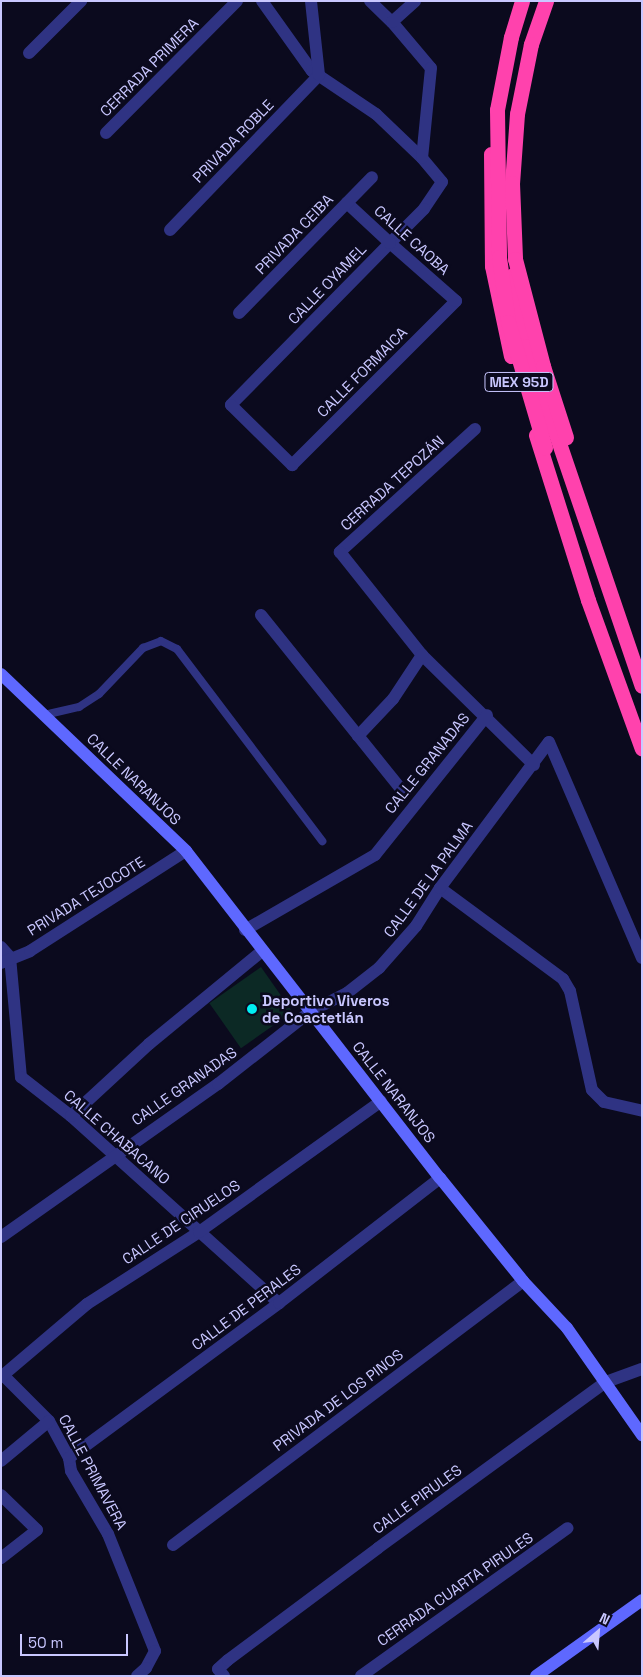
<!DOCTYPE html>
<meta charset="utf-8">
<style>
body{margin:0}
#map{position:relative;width:643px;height:1677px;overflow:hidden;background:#0b0a1e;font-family:"Space Grotesk",sans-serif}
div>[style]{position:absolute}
.green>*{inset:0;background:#0c2925;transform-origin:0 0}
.lane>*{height:8px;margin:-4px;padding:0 4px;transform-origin:4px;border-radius:4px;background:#2f3383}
.street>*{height:12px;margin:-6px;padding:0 6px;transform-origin:6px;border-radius:6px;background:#2f3383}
.secondary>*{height:12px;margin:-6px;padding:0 6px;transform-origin:6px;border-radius:6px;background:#5e68ff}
.highway>*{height:15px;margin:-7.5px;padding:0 7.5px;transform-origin:7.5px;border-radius:7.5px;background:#ff42ad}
.highway-bridge>*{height:15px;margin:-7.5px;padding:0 7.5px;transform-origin:7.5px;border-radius:7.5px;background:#ff42ad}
.dots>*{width:14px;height:14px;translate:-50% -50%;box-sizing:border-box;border:2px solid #0b0a1e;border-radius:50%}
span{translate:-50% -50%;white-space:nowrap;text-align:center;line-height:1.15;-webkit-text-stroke:5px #0b0a1e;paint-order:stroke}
.shield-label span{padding:1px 4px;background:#0b0a1e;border:1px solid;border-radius:4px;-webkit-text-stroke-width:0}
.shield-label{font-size:14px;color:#c9c7ff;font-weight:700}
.street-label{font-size:15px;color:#c9c7ff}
.poi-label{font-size:15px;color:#c9c7ff;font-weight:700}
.left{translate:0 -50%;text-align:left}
.frame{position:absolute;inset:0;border:2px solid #c9c7ff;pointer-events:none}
.north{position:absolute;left:573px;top:1607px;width:50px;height:50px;-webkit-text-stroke:4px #0b0a1e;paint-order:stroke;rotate:27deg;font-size:14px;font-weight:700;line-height:20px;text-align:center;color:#c9c7ff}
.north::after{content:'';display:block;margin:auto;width:18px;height:22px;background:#c9c7ff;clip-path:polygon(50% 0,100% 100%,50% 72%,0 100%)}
.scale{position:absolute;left:20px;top:1634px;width:108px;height:22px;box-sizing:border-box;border:2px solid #c9c7ff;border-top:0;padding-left:6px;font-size:15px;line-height:18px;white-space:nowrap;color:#c9c7ff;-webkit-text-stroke:4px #0b0a1e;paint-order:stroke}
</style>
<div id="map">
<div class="green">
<div style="left:261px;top:967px;width:55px;height:63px;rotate:55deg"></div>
</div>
<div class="lane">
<div style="left:44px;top:715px;width:36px;rotate:-13deg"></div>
<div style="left:79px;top:707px;width:24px;rotate:-33deg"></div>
<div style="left:99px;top:694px;width:64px;rotate:-46.3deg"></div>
<div style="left:143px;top:648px;width:19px;rotate:-21deg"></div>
<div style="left:161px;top:641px;width:18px;rotate:27deg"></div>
<div style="left:177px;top:649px;width:241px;rotate:52.9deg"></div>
</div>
<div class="street">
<div style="left:262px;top:1px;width:86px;rotate:54.5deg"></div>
<div style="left:312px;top:71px;width:77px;rotate:33.9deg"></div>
<div style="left:376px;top:114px;width:64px;rotate:43.7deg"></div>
<div style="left:422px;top:158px;width:31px;rotate:50deg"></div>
<div style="left:442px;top:182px;width:32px;rotate:124deg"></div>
<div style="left:424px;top:209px;width:48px;rotate:135deg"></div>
<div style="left:390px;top:243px;width:227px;rotate:134.5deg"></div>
<div style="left:231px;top:405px;width:86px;rotate:44.5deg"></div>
<div style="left:292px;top:465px;width:232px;rotate:-45deg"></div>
<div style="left:456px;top:301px;width:88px;rotate:-138.7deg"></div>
<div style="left:390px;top:243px;width:59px;rotate:-137.1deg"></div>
<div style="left:370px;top:1px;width:30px;rotate:44deg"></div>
<div style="left:392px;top:22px;width:60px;rotate:49.7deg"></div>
<div style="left:431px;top:68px;width:90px;rotate:95.7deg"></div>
<div style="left:392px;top:22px;width:31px;rotate:-42deg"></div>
<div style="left:29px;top:53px;width:74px;rotate:-45deg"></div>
<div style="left:106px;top:133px;width:186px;rotate:-45.2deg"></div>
<div style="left:170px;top:230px;width:215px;rotate:-46.1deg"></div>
<div style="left:319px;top:75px;width:74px;rotate:-96.2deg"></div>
<div style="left:239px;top:313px;width:190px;rotate:-45.6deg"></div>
<div style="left:475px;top:429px;width:183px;rotate:137.7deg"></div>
<div style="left:340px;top:552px;width:132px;rotate:51.5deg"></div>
<div style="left:422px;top:655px;width:157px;rotate:44.5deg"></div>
<div style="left:261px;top:615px;width:223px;rotate:51.2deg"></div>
<div style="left:358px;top:736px;width:51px;rotate:-46.6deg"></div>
<div style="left:393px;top:699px;width:53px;rotate:-56.6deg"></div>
<div style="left:549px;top:742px;width:235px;rotate:66.7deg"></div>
<div style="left:440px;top:888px;width:153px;rotate:36.5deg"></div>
<div style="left:563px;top:979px;width:14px;rotate:60deg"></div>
<div style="left:570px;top:991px;width:101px;rotate:77.5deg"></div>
<div style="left:592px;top:1090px;width:17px;rotate:45deg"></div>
<div style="left:604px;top:1102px;width:39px;rotate:13deg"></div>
<div style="left:245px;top:930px;width:150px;rotate:-30deg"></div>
<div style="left:375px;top:855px;width:179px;rotate:-51.3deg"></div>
<div style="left:1px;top:947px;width:13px;rotate:48deg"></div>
<div style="left:10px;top:957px;width:121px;rotate:84.8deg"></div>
<div style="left:21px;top:1077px;width:63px;rotate:38deg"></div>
<div style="left:71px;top:1116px;width:280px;rotate:42deg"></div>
<div style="left:1px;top:963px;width:31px;rotate:-22deg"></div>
<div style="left:30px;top:951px;width:185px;rotate:-32.7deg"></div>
<div style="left:71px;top:1116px;width:106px;rotate:-42.7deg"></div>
<div style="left:149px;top:1044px;width:145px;rotate:-39.4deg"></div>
<div style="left:1px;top:1237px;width:266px;rotate:-35.2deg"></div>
<div style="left:218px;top:1084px;width:118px;rotate:-38.1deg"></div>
<div style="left:311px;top:1011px;width:40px;rotate:-26.6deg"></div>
<div style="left:347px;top:993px;width:41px;rotate:-38deg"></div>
<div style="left:379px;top:968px;width:56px;rotate:-48.6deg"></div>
<div style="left:416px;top:926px;width:45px;rotate:-57.7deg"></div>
<div style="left:440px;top:888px;width:182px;rotate:-53.3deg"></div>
<div style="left:3px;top:1375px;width:65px;rotate:45deg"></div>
<div style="left:49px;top:1421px;width:42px;rotate:61.6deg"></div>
<div style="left:69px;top:1458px;width:13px;rotate:81deg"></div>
<div style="left:71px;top:1471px;width:73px;rotate:59.6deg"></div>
<div style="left:108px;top:1534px;width:126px;rotate:68.1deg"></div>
<div style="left:155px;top:1651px;width:19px;rotate:118deg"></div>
<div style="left:146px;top:1668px;width:12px;rotate:138deg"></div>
<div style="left:1px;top:1377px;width:113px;rotate:-40.3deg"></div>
<div style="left:87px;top:1304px;width:133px;rotate:-32.7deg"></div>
<div style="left:199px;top:1232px;width:224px;rotate:-35.7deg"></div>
<div style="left:69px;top:1458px;width:261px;rotate:-36.4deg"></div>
<div style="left:279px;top:1303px;width:204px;rotate:-37.8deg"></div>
<div style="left:1px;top:1461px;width:62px;rotate:-39.8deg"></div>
<div style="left:1px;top:1495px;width:50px;rotate:44.2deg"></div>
<div style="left:37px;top:1530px;width:46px;rotate:142.1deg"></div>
<div style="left:173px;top:1545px;width:438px;rotate:-37deg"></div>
<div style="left:224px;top:1676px;width:9px;rotate:-131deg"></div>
<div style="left:218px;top:1669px;width:13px;rotate:-42deg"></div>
<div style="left:228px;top:1660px;width:187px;rotate:-36.7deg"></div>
<div style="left:378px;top:1548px;width:282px;rotate:-36.1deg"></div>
<div style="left:606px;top:1382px;width:38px;rotate:-20deg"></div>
<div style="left:361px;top:1676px;width:254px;rotate:-35.6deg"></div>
</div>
<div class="secondary">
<div style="left:1px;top:674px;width:256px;rotate:43.7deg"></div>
<div style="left:186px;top:851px;width:414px;rotate:52.2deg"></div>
<div style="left:440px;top:1178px;width:132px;rotate:51.1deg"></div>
<div style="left:523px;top:1281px;width:64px;rotate:46.9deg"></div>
<div style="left:567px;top:1328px;width:131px;rotate:55deg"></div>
<div style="left:536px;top:1676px;width:130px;rotate:-35.6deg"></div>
</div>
<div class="highway">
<div style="left:491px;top:154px;width:112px;rotate:89.5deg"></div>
<div style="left:492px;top:266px;width:92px;rotate:78.1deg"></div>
<div style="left:513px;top:275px;width:72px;rotate:79.6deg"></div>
<div style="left:526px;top:346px;width:359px;rotate:71.2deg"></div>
<div style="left:536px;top:435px;width:173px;rotate:72.5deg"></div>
<div style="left:588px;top:600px;width:158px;rotate:70.1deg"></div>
</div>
<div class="highway-bridge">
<div style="left:522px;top:1px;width:38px;rotate:107deg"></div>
<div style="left:511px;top:37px;width:74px;rotate:100.9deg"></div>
<div style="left:497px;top:110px;width:147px;rotate:89.2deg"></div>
<div style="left:499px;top:257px;width:66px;rotate:82.1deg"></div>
<div style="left:508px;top:322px;width:131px;rotate:73.6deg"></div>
<div style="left:546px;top:1px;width:46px;rotate:109.2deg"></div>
<div style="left:531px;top:44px;width:71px;rotate:101.3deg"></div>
<div style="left:517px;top:114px;width:69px;rotate:94.1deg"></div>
<div style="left:512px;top:183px;width:76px;rotate:87.7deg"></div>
<div style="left:515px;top:259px;width:111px;rotate:75.3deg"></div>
<div style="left:543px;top:366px;width:75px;rotate:72.1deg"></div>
</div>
<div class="dots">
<div style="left:252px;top:1009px;background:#00eff2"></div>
</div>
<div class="shield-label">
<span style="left:519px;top:382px">MEX 95D</span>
</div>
<div class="street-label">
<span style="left:149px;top:67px;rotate:-45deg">CERRADA PRIMERA</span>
<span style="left:233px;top:141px;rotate:-46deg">PRIVADA ROBLE</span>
<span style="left:294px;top:234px;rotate:-46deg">PRIVADA CEIBA</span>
<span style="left:412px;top:240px;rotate:42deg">CALLE CAOBA</span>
<span style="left:327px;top:284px;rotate:-46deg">CALLE OYAMEL</span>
<span style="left:362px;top:372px;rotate:-45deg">CALLE FORMAICA</span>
<span style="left:392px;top:483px;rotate:-42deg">CERRADA TEPOZÁN</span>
<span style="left:427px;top:763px;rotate:-51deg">CALLE GRANADAS</span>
<span style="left:134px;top:779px;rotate:44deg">CALLE NARANJOS</span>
<span style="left:428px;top:879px;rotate:-54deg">CALLE DE LA PALMA</span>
<span style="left:86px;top:896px;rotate:-32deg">PRIVADA TEJOCOTE</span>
<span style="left:184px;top:1086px;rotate:-35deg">CALLE GRANADAS</span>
<span style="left:394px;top:1092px;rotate:52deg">CALLE NARANJOS</span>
<span style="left:117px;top:1137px;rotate:41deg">CALLE CHABACANO</span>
<span style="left:181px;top:1222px;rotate:-34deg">CALLE DE CIRUELOS</span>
<span style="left:246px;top:1307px;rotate:-37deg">CALLE DE PERALES</span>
<span style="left:338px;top:1400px;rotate:-37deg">PRIVADA DE LOS PINOS</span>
<span style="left:93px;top:1472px;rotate:62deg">CALLE PRIMAVERA</span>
<span style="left:417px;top:1499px;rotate:-36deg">CALLE PIRULES</span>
<span style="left:455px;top:1589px;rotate:-35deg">CERRADA CUARTA PIRULES</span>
</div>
<div class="poi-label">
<span class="left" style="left:262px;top:1009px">Deportivo Viveros<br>de Coactetlán</span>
</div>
<div class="frame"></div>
<div class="north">N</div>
<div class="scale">50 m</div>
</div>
